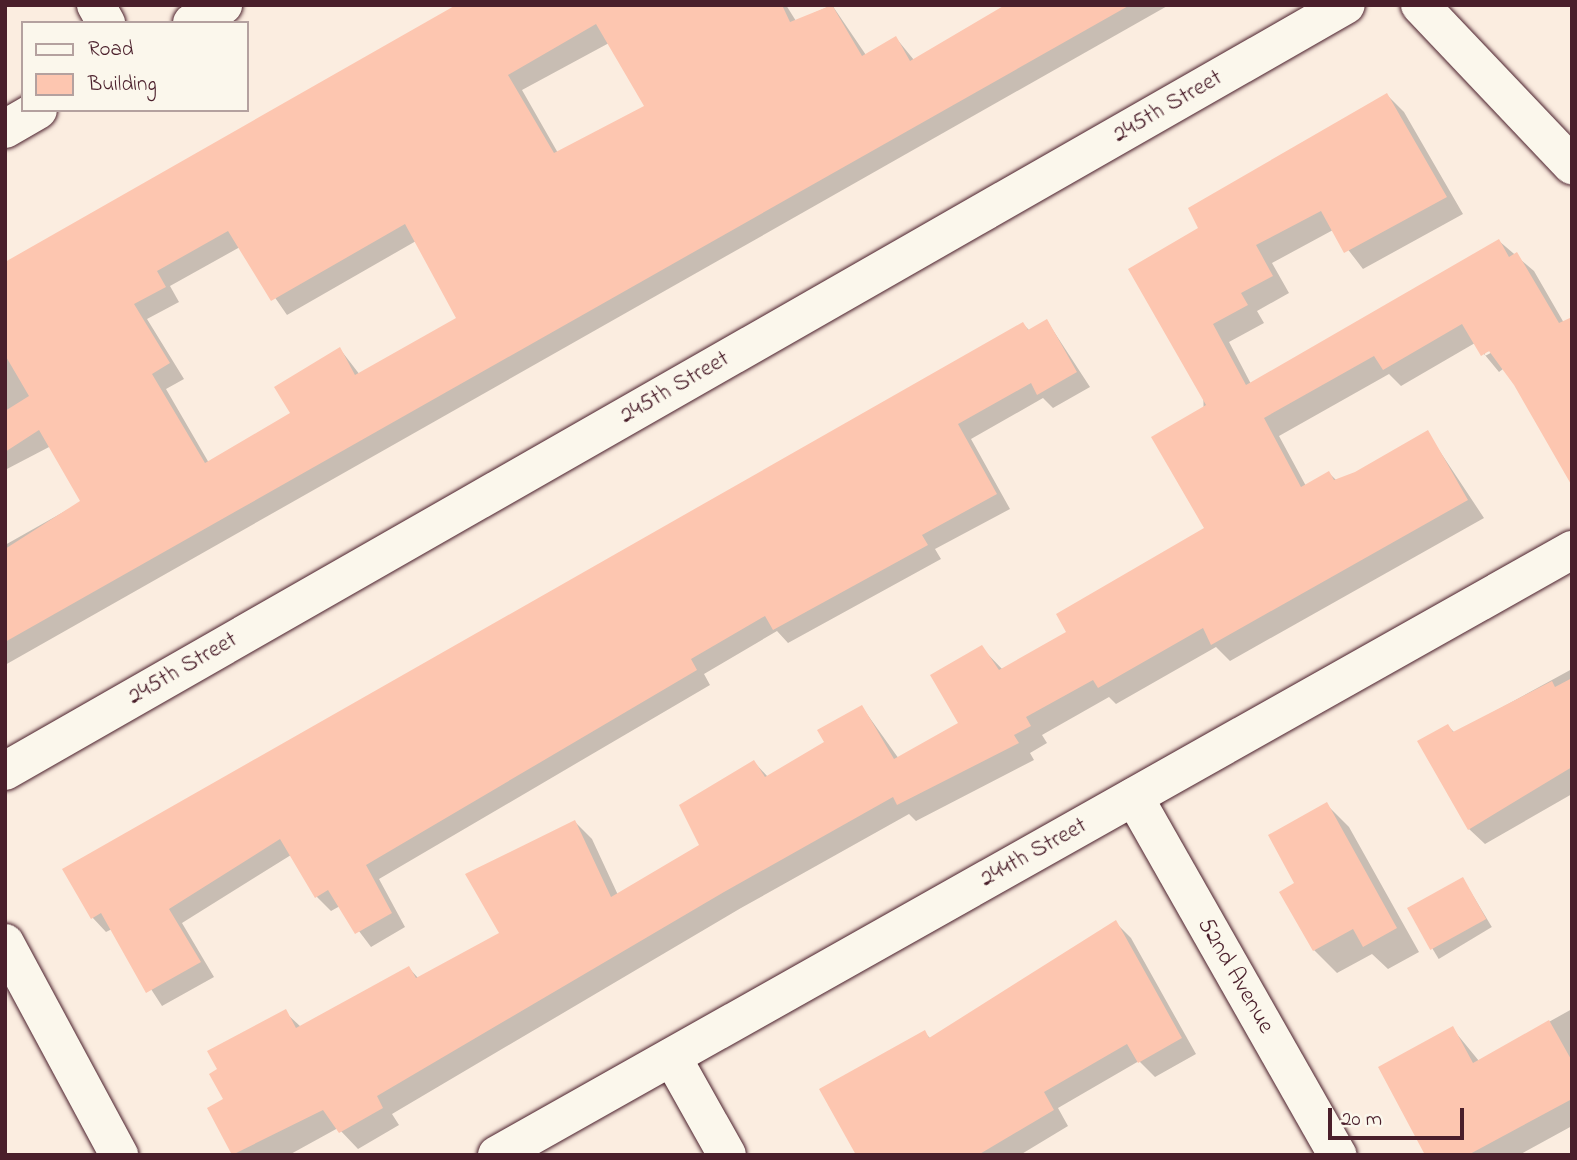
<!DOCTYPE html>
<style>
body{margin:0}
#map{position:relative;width:1577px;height:1160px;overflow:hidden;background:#fbede0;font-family:"Indie Flower",sans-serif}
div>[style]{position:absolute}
.shadow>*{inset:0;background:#0003;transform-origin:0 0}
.building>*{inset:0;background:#fdc6b0;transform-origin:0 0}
.roads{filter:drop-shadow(0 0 2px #4a1f2b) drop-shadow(0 0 2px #4a1f2b)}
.minor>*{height:38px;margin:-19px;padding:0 19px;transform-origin:19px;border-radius:19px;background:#fbf7ec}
span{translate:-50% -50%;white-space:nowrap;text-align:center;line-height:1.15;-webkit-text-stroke:7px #fbf7ec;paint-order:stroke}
.street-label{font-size:24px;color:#4a1f2b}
.frame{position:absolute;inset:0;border:7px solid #4a1f2b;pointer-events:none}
.legend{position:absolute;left:21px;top:21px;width:228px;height:91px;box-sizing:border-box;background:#fbf7ec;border:2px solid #b4a19f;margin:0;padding:9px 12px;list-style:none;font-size:21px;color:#4a1f2b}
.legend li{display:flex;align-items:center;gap:14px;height:35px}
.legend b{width:35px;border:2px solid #b4a19f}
.scale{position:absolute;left:1328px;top:1108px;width:136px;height:32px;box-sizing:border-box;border:4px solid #4a1f2b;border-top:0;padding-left:9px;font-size:21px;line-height:24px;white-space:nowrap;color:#4a1f2b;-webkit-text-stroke:5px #fbf7ec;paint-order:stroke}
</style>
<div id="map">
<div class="shadow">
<div style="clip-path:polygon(evenodd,471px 5px,786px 5px,796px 21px,832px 5px,866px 55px,896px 38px,914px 60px,1011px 5px,1169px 5px,5px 665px,5px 545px,83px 501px,51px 446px,5px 470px,5px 264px,471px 5px,609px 43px,646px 107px,558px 153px,522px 90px,609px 43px,471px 5px,416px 241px,459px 319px,360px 375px,340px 349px,293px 414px,209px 463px,166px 389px,184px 379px,147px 319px,179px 302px,170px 286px,240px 247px,287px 315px,416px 241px)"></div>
<div style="clip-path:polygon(evenodd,1387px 95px,1404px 112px,1463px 214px,1363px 269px,1333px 230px,1272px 263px,1289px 293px,1257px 311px,1264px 323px,1229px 342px,1251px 384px,1499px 241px,1534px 271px,1564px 323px,1499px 372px,1475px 343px,1401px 386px,1389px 374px,1279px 436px,1306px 486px,1329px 473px,1337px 481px,1356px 473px,1427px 432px,1484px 518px,1230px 661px,1216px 647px,1116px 704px,1109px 697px,1042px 735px,1047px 743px,1030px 753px,1034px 760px,916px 821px,909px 814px,741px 908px,392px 1114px,399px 1125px,358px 1149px,338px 1128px,289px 1155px,234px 1155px,209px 1109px,225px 1100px,285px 1012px,301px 1027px,409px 968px,419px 979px,502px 934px,575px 822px,592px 839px,618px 895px,702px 845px,754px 762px,768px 777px,827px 743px,862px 707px,899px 759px,960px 724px,981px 647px,1003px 670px,1068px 633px,1206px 529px,1200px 229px,1387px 95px,1498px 349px,1485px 356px,1485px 352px,1498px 349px)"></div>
<div style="clip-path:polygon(1047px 321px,1090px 387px,1053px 408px,1043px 398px,971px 439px,1010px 509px,935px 549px,941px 559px,788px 643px,777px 631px,704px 674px,710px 685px,379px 879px,405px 927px,371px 947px,340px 906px,331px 911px,317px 897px,291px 855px,182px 923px,214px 977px,162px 1006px,112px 929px,106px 932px,92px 917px,1023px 324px,1030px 331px)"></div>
<div style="clip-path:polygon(1572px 669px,1572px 794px,1485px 844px,1469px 829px,1448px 726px,1455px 733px)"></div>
<div style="clip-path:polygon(1326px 804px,1349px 827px,1419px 952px,1388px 969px,1372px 954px,1337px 973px,1314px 950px,1282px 892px,1297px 883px)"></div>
<div style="left:1463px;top:879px;width:56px;height:62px;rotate:59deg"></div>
<div style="clip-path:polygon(1115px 922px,1131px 938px,1196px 1054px,1155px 1077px,1139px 1061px,1058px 1108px,1068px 1126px,1020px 1155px,858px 1155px,924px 1032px,931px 1039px)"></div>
<div style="clip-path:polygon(1572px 1009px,1572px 1126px,1519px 1155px,1427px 1155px,1452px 1028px,1479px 1061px)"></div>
</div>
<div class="building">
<div style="clip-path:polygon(evenodd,456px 5px,782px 5px,790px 22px,832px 5px,862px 56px,896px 36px,910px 61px,1005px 5px,1130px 5px,5px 642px,5px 549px,80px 501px,39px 430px,5px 452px,5px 411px,29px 396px,5px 355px,5px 262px,456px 5px,596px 24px,644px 106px,554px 153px,508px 75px,596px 24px,456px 5px,405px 224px,456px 318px,355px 375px,340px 347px,274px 387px,290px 413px,205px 463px,152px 374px,170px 363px,134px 304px,166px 287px,157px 271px,228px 231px,271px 301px,405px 224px)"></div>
<div style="clip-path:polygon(1387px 93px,1447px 197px,1344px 253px,1321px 211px,1256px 245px,1273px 276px,1241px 293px,1248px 305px,1213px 324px,1246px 385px,1499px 239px,1509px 257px,1517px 252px,1559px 323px,1572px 317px,1572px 486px,1514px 385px,1489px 351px,1481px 356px,1462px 324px,1383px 370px,1374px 356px,1264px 418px,1301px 487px,1329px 471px,1334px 480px,1355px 472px,1428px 430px,1468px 500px,1211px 645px,1203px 628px,1098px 688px,1093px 680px,1026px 717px,1031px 726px,1014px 735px,1019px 743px,897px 805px,893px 797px,724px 892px,377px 1096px,383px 1108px,339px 1133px,323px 1110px,232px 1155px,207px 1108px,223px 1099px,209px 1074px,217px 1069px,207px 1051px,286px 1009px,296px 1028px,409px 966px,416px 978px,499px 933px,465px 874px,575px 820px,611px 897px,699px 845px,679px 805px,754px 760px,765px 777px,824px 742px,817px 730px,862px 705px,894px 759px,958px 723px,930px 675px,982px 645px,999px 670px,1066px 632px,1056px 614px,1204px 528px,1151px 437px,1206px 405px,1128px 269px,1198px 228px,1188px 208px)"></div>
<div style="clip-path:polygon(1047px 319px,1077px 372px,1037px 395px,1031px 383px,958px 424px,997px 494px,922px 535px,928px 545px,773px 630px,765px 616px,691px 659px,697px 670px,366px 865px,392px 913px,355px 934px,328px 890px,315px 898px,280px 839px,169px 909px,201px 962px,146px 993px,101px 913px,91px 919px,62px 869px,1023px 322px,1028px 330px)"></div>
<div style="clip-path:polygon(1572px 678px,1572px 767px,1468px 830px,1417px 741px,1448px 724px,1453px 732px,1552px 681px,1555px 687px)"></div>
<div style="clip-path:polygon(1327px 802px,1397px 928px,1363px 947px,1353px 929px,1313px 951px,1279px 892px,1294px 883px,1268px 835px)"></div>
<div style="left:1463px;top:877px;width:48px;height:64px;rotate:61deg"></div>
<div style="clip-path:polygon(1116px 920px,1182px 1038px,1138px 1063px,1127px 1044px,1044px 1092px,1054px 1110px,978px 1155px,856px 1155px,819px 1089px,925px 1030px,929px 1038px)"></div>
<div style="clip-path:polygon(1549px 1020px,1572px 1061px,1572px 1099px,1468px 1155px,1425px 1155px,1378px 1067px,1453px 1026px,1473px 1063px)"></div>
</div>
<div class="roads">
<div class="minor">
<div style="left:96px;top:5px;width:21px;rotate:61deg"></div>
<div style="left:1420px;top:5px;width:221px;rotate:46.5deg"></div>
<div style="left:192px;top:23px;width:36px;rotate:-30deg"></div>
<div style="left:5px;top:129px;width:38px;rotate:-30deg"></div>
<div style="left:5px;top:771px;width:1544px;rotate:-29.74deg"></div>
<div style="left:1134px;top:797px;width:412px;rotate:60.4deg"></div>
<div style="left:5px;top:943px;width:241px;rotate:61.7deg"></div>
<div style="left:672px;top:1057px;width:112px;rotate:60.7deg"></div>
<div style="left:497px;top:1155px;width:1234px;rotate:-29.37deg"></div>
</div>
</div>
<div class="street-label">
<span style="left:1168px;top:107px;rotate:-30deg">245th Street</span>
<span style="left:675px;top:388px;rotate:-30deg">245th Street</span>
<span style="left:183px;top:669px;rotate:-30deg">245th Street</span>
<span style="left:1034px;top:853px;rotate:-29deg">244th Street</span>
<span style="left:1235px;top:976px;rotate:60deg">52nd Avenue</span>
</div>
<div class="frame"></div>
<ul class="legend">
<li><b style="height:9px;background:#fbf7ec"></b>Road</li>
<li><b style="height:19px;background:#fdc6b0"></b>Building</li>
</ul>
<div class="scale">20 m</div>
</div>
